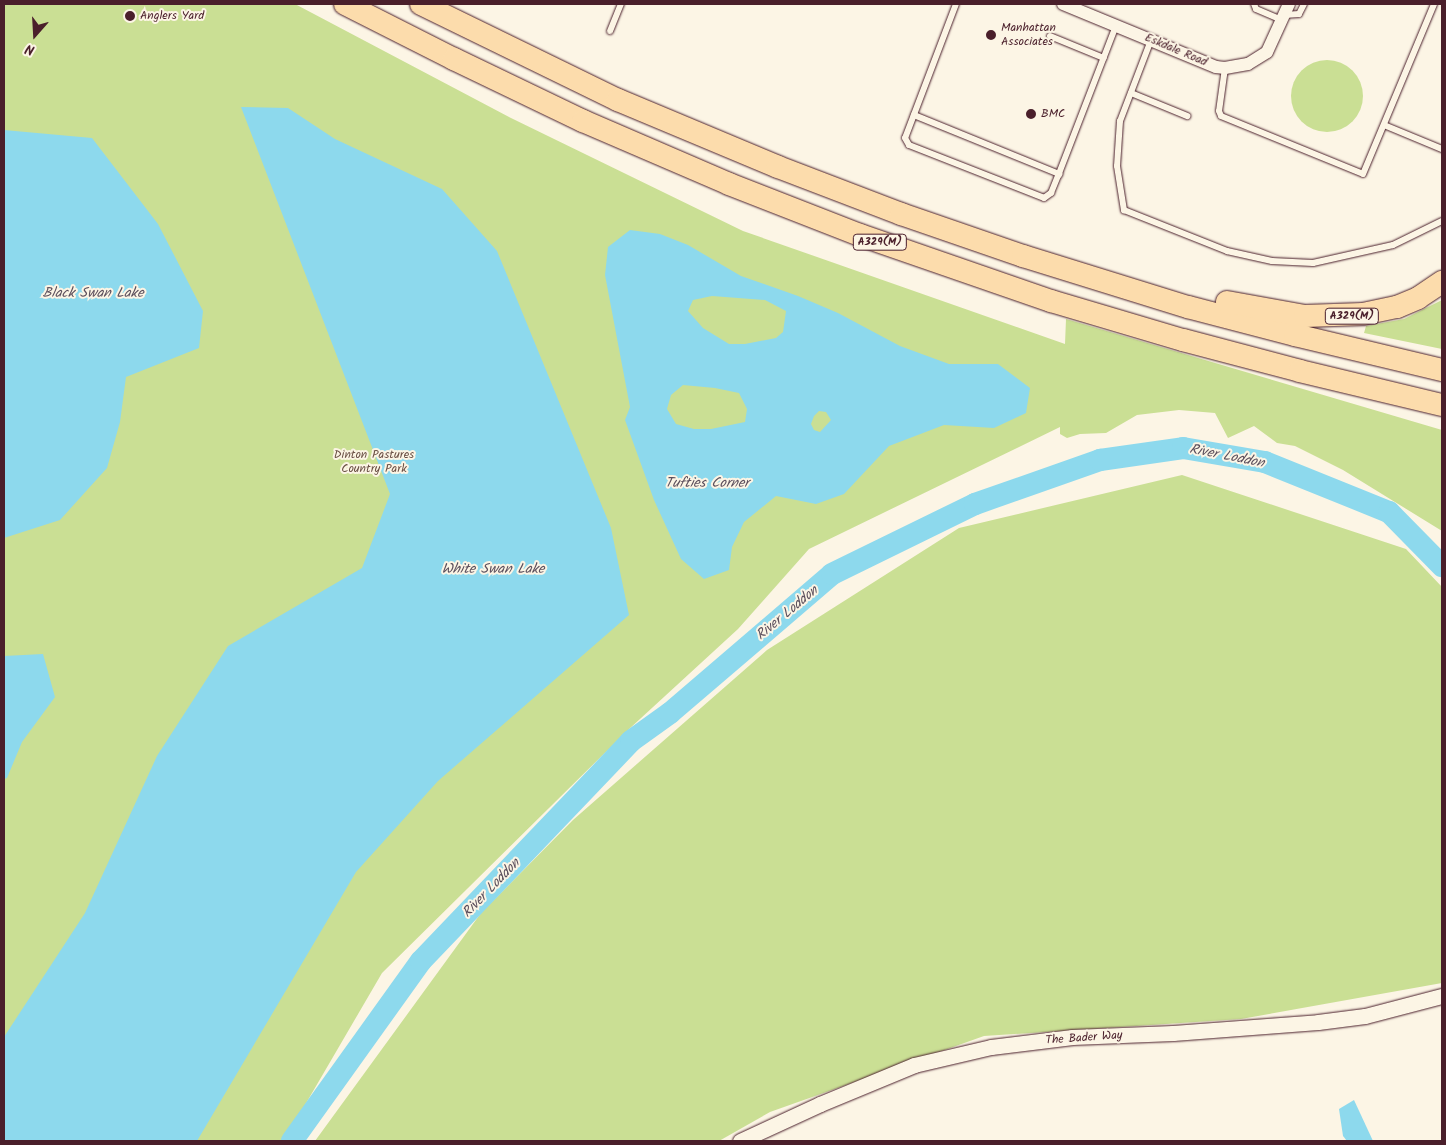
<!DOCTYPE html>
<style>
body{margin:0}
#map{position:relative;width:1446px;height:1145px;overflow:hidden;background:#fcf5e5;font-family:Kalam,sans-serif}
div>[style]{position:absolute}
.green>*{inset:0;background:#cadf94}
.round{border-radius:50%}
.water>*{inset:0;background:#8dd9ed}
.river>*{height:22px;margin:-11px;padding:0 11px;transform-origin:11px;border-radius:11px;background:#8dd9ed}
.roads{filter:drop-shadow(0 0 1px #4a1f2b) drop-shadow(0 0 1px #4a1f2b)}
.service>*{height:6px;margin:-3px;padding:0 3px;transform-origin:3px;border-radius:3px;background:#fcf5e5}
.minor>*{height:12px;margin:-6px;padding:0 6px;transform-origin:6px;border-radius:6px;background:#fcf5e5}
.tertiary>*{height:15px;margin:-7.5px;padding:0 7.5px;transform-origin:7.5px;border-radius:7.5px;background:#fcf5e5}
.motorway>*{height:22px;margin:-11px;padding:0 11px;transform-origin:11px;border-radius:11px;background:#fcdcac}
.dots>*{width:14px;height:14px;translate:-50% -50%;box-sizing:border-box;border:2px solid #fcf5e5;border-radius:50%}
span{translate:-50% -50%;white-space:nowrap;text-align:center;line-height:1.15;-webkit-text-stroke:4px #fcf5e5;paint-order:stroke}
.shield-label span{padding:1px 4px;background:#fcf5e5;border:1px solid;border-radius:4px;-webkit-text-stroke-width:0}
.shield-label{font-size:11px;color:#4a1f2b;font-weight:700}
.poi-label{font-size:12px;color:#4a1f2b}
.left{translate:0 -50%;text-align:left}
.street-label{font-size:12px;color:#4a1f2b}
.park-label{font-size:12px;color:#6a4f45}
.water-label{font-size:14px;color:#5b4e5c;font-style:italic}
.frame{position:absolute;inset:0;border:5px solid #4a1f2b;pointer-events:none}
.north{position:absolute;left:10px;top:10px;width:50px;height:50px;-webkit-text-stroke:4px #fcf5e5;paint-order:stroke;rotate:199deg;font-size:14px;font-weight:700;line-height:20px;text-align:center;color:#4a1f2b}
.north::after{content:'';display:block;margin:auto;width:18px;height:22px;background:#4a1f2b;clip-path:polygon(50% 0,100% 100%,50% 72%,0 100%)}
</style>
<div id="map">
<div class="green">
<div style="clip-path:polygon(4px 4px,295px 4px,511px 118px,743px 231px,1065px 344px,1066px 319px,1442px 430px,1442px 531px,1343px 470px,1295px 446px,1277px 443px,1254px 426px,1228px 438px,1215px 413px,1179px 410px,1137px 415px,1106px 433px,1080px 434px,1067px 438px,1060px 434px,1060px 427px,809px 549px,738px 629px,628px 730px,382px 973px,284px 1141px,4px 1141px)"></div>
<div class="round" style="left:1291px;top:60px;width:72px;height:72px"></div>
<div style="clip-path:polygon(1442px 300px,1442px 349px,1364px 333px,1366px 326px,1404px 319px)"></div>
<div style="clip-path:polygon(1182px 475px,1406px 549px,1442px 587px,1442px 983px,1241px 1019px,984px 1036px,770px 1112px,719px 1141px,315px 1141px,481px 913px,573px 820px,767px 650px,959px 528px)"></div>
</div>
<div class="water">
<div style="clip-path:polygon(241px 107px,288px 108px,335px 139px,442px 189px,497px 251px,611px 528px,629px 615px,438px 781px,356px 872px,197px 1141px,4px 1141px,4px 1037px,85px 913px,157px 756px,228px 646px,362px 568px,390px 494px)"></div>
<div style="clip-path:polygon(4px 130px,92px 138px,158px 224px,203px 311px,199px 348px,126px 377px,120px 422px,107px 468px,60px 520px,4px 538px)"></div>
<div style="clip-path:polygon(evenodd,630px 230px,660px 234px,688px 245px,741px 276px,798px 296px,838px 313px,900px 346px,949px 364px,998px 364px,1030px 388px,1026px 413px,994px 428px,944px 425px,889px 446px,844px 494px,816px 504px,776px 496px,744px 522px,732px 547px,729px 570px,704px 579px,681px 559px,654px 500px,625px 420px,630px 407px,605px 275px,608px 247px,630px 230px,712px 296px,765px 300px,786px 311px,783px 332px,776px 338px,745px 344px,729px 344px,703px 328px,688px 311px,693px 300px,712px 296px,630px 230px,683px 385px,715px 388px,739px 393px,747px 409px,745px 422px,711px 429px,694px 429px,676px 424px,667px 409px,671px 395px,683px 385px,630px 230px,819px 411px,826px 412px,831px 420px,820px 432px,814px 430px,811px 424px,814px 416px,819px 411px)"></div>
<div style="clip-path:polygon(43px 654px,55px 697px,22px 742px,7px 778px,4px 779px,4px 656px)"></div>
<div style="clip-path:polygon(1354px 1100px,1373px 1141px,1347px 1141px,1343px 1136px,1339px 1109px)"></div>
</div>
<div class="river">
<div style="left:292px;top:1141px;width:221px;rotate:-54.4deg"></div>
<div style="left:421px;top:961px;width:304px;rotate:-46.3deg"></div>
<div style="left:631px;top:741px;width:48px;rotate:-35.7deg"></div>
<div style="left:670px;top:713px;width:213px;rotate:-40.6deg"></div>
<div style="left:832px;top:574px;width:159px;rotate:-26.1deg"></div>
<div style="left:975px;top:504px;width:133px;rotate:-19.4deg"></div>
<div style="left:1100px;top:460px;width:84px;rotate:-8.2deg"></div>
<div style="left:1183px;top:448px;width:83px;rotate:9.7deg"></div>
<div style="left:1265px;top:462px;width:134px;rotate:22deg"></div>
<div style="left:1389px;top:512px;width:76px;rotate:45.5deg"></div>
</div>
<div class="roads">
<div class="service">
<div style="left:956px;top:4px;width:143px;rotate:110.8deg"></div>
<div style="left:905px;top:138px;width:8px;rotate:60deg"></div>
<div style="left:909px;top:145px;width:145px;rotate:21.4deg"></div>
<div style="left:1044px;top:198px;width:9px;rotate:-36deg"></div>
<div style="left:1051px;top:193px;width:18px;rotate:-68deg"></div>
<div style="left:1058px;top:176px;width:161px;rotate:-68.9deg"></div>
<div style="left:1254px;top:4px;width:5px;rotate:68deg"></div>
<div style="left:1256px;top:9px;width:28px;rotate:23deg"></div>
<div style="left:1284px;top:15px;width:15px;rotate:-4deg"></div>
<div style="left:1299px;top:14px;width:11px;rotate:-63deg"></div>
<div style="left:610px;top:31px;width:29px;rotate:-68deg"></div>
<div style="left:1050px;top:36px;width:58px;rotate:22.2deg"></div>
<div style="left:1151px;top:40px;width:87px;rotate:110.9deg"></div>
<div style="left:1120px;top:121px;width:45px;rotate:93.8deg"></div>
<div style="left:1117px;top:166px;width:45px;rotate:81deg"></div>
<div style="left:1124px;top:210px;width:111px;rotate:21.7deg"></div>
<div style="left:1227px;top:251px;width:46px;rotate:12.5deg"></div>
<div style="left:1272px;top:261px;width:41px;rotate:2.8deg"></div>
<div style="left:1313px;top:263px;width:82px;rotate:-12.7deg"></div>
<div style="left:1393px;top:245px;width:55px;rotate:-26.1deg"></div>
<div style="left:1225px;top:68px;width:43px;rotate:97.9deg"></div>
<div style="left:1219px;top:111px;width:5px;rotate:68deg"></div>
<div style="left:1221px;top:116px;width:153px;rotate:22.2deg"></div>
<div style="left:1363px;top:174px;width:184px;rotate:-67.3deg"></div>
<div style="left:1131px;top:93px;width:61px;rotate:22.3deg"></div>
<div style="left:914px;top:115px;width:157px;rotate:22.1deg"></div>
<div style="left:1384px;top:125px;width:63px;rotate:22.5deg"></div>
</div>
<div class="minor">
<div style="left:1063px;top:4px;width:165px;rotate:22.4deg"></div>
<div style="left:1216px;top:67px;width:9px;rotate:6deg"></div>
<div style="left:1225px;top:68px;width:23px;rotate:-10deg"></div>
<div style="left:1248px;top:64px;width:22px;rotate:-32deg"></div>
<div style="left:1267px;top:52px;width:53px;rotate:-65.4deg"></div>
</div>
<div class="tertiary">
<div style="left:740px;top:1141px;width:88px;rotate:-24.8deg"></div>
<div style="left:820px;top:1104px;width:102px;rotate:-22.5deg"></div>
<div style="left:914px;top:1065px;width:79px;rotate:-13.2deg"></div>
<div style="left:991px;top:1047px;width:82px;rotate:-7deg"></div>
<div style="left:1072px;top:1037px;width:101px;rotate:-2.3deg"></div>
<div style="left:1173px;top:1033px;width:145px;rotate:-4.3deg"></div>
<div style="left:1318px;top:1022px;width:47px;rotate:-7.3deg"></div>
<div style="left:1365px;top:1016px;width:80px;rotate:-14.6deg"></div>
</div>
<div class="motorway">
<div style="left:345px;top:4px;width:122px;rotate:26.8deg"></div>
<div style="left:454px;top:59px;width:143px;rotate:25.7deg"></div>
<div style="left:583px;top:121px;width:159px;rotate:23.3deg"></div>
<div style="left:729px;top:184px;width:141px;rotate:21.3deg"></div>
<div style="left:860px;top:235px;width:202px;rotate:19.1deg"></div>
<div style="left:1051px;top:301px;width:138px;rotate:16.5deg"></div>
<div style="left:1183px;top:340px;width:121px;rotate:14.8deg"></div>
<div style="left:1300px;top:371px;width:146px;rotate:13.5deg"></div>
<div style="left:421px;top:4px;width:219px;rotate:26deg"></div>
<div style="left:618px;top:100px;width:173px;rotate:22.7deg"></div>
<div style="left:778px;top:167px;width:132px;rotate:20.9deg"></div>
<div style="left:901px;top:214px;width:129px;rotate:19deg"></div>
<div style="left:1023px;top:256px;width:173px;rotate:17.2deg"></div>
<div style="left:1188px;top:307px;width:111px;rotate:14.7deg"></div>
<div style="left:1295px;top:335px;width:151px;rotate:13.4deg"></div>
<div style="left:1227px;top:302px;width:79px;rotate:10.2deg"></div>
<div style="left:1305px;top:316px;width:58px;rotate:-2deg"></div>
<div style="left:1363px;top:314px;width:35px;rotate:-12deg"></div>
<div style="left:1397px;top:307px;width:23px;rotate:-23deg"></div>
<div style="left:1418px;top:298px;width:29px;rotate:-34deg"></div>
</div>
</div>
<div class="dots">
<div style="left:130px;top:16px;background:#4a1f2b"></div>
<div style="left:991px;top:35px;background:#4a1f2b"></div>
<div style="left:1031px;top:114px;background:#4a1f2b"></div>
</div>
<div class="shield-label">
<span style="left:880px;top:242px">A329(M)</span>
<span style="left:1352px;top:316px">A329(M)</span>
</div>
<div class="poi-label">
<span class="left" style="left:140px;top:16px">Anglers Yard</span>
<span class="left" style="left:1001px;top:35px">Manhattan<br>Associates</span>
<span class="left" style="left:1041px;top:114px">BMC</span>
</div>
<div class="street-label">
<span style="left:1176px;top:50px;rotate:23deg">Eskdale Road</span>
<span style="left:1084px;top:1038px;rotate:-4deg">The Bader Way</span>
</div>
<div class="park-label">
<span style="left:374px;top:462px">Dinton Pastures<br>Country Park</span>
</div>
<div class="water-label">
<span style="left:93px;top:293px">Black Swan Lake</span>
<span style="left:1227px;top:456px;rotate:11deg">River Loddon</span>
<span style="left:707px;top:483px">Tufties Corner</span>
<span style="left:493px;top:569px">White Swan Lake</span>
<span style="left:787px;top:613px;rotate:-40deg">River Loddon</span>
<span style="left:491px;top:888px;rotate:-46deg">River Loddon</span>
</div>
<div class="frame"></div>
<div class="north">N</div>
</div>
